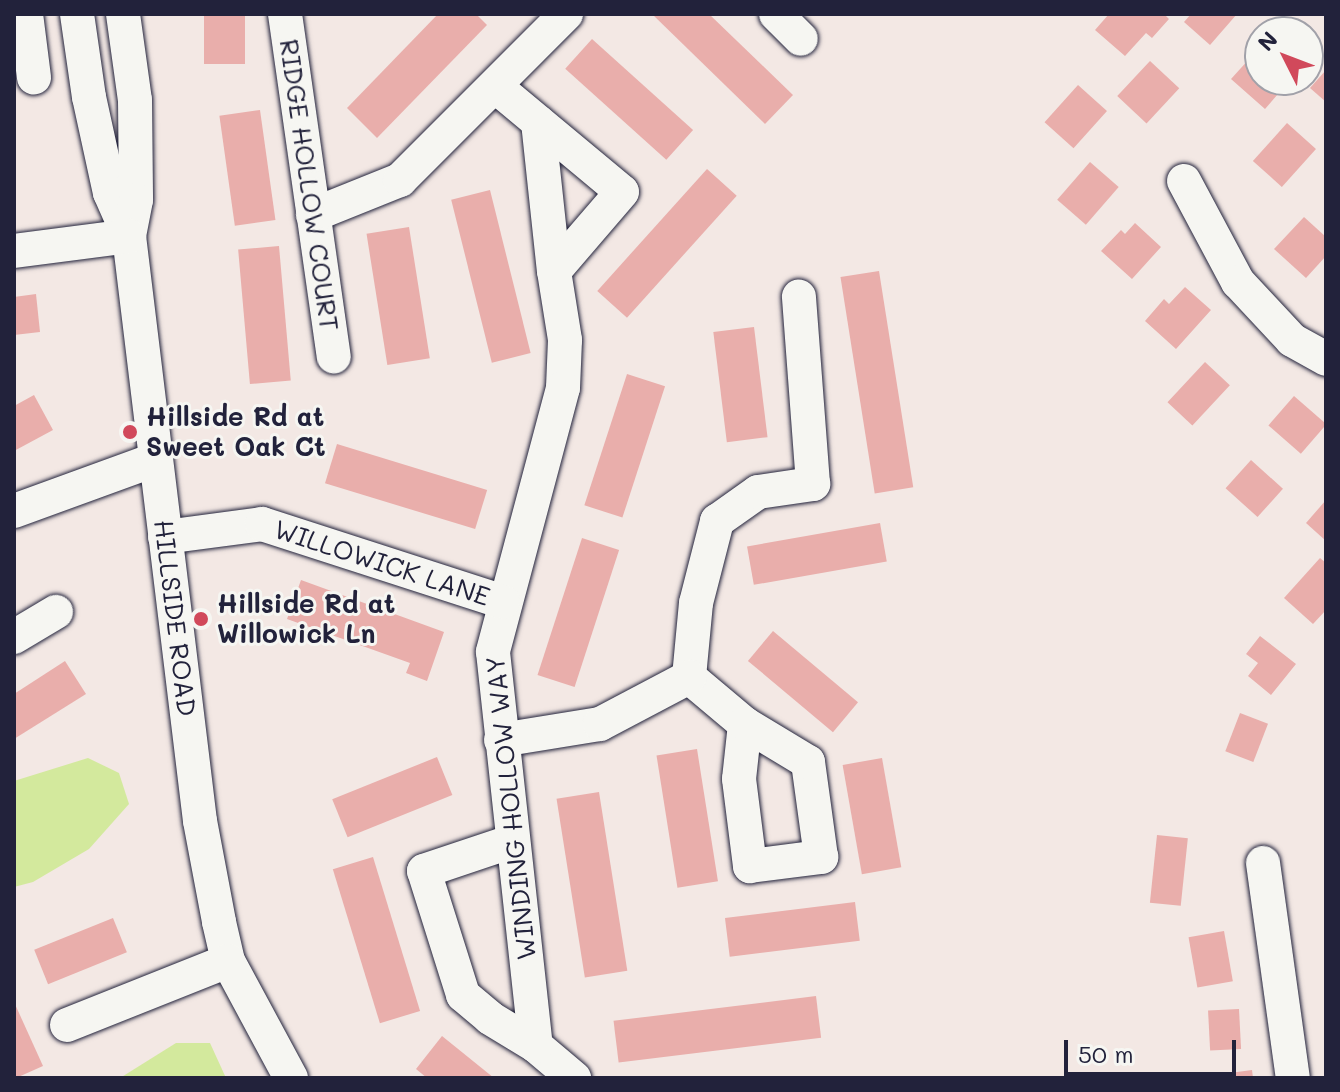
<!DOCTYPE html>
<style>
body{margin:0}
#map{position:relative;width:1340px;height:1092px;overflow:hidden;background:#f3e8e4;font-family:Mali,sans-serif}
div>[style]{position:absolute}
.green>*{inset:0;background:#d3e99d}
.building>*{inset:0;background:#e9aeab;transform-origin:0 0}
.roads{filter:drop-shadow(0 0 2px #22223b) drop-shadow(0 0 2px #22223b)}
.minor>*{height:34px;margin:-17px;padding:0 17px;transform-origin:17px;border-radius:17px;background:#f6f6f2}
.dots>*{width:22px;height:22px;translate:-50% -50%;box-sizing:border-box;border:4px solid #f6f6f2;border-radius:50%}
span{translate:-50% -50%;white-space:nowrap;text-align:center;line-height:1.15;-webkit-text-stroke:6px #f6f6f2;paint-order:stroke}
.street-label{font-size:26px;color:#22223b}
.poi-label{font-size:26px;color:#22223b;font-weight:700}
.left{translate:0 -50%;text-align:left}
.frame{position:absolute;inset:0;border:16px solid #22223b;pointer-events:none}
.north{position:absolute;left:1244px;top:16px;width:80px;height:80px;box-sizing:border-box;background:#f6f6f2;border:2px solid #a1a1a9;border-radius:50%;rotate:312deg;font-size:22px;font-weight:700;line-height:32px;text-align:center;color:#22223b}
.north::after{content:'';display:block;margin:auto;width:28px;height:36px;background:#d1495b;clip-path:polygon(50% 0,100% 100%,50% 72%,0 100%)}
.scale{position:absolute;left:1064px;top:1040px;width:172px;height:36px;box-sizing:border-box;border:4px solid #22223b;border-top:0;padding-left:10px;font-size:24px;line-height:28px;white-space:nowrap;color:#22223b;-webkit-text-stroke:6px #f6f6f2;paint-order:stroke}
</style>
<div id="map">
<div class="green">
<div style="clip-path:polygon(88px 758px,119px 773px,129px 804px,89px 849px,33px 882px,14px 887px,14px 781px)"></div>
<div style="clip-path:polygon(176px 1043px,210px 1043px,226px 1078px,120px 1078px)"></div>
</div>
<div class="building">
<div style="left:204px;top:14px;width:41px;height:50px"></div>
<div style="clip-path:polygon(438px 14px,476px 14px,487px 25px,377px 138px,347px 108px)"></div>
<div style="clip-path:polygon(652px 14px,709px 14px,793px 95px,765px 124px)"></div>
<div style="clip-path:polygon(1109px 14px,1164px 14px,1169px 19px,1152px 38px,1146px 33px,1125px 56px,1095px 30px)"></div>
<div style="clip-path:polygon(1191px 14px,1237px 14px,1210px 45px,1184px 22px)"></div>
<div style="left:592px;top:39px;width:136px;height:40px;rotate:42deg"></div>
<div style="clip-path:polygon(1260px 47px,1260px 80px,1290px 80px,1265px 109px,1231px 79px)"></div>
<div style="left:1150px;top:61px;width:40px;height:48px;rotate:43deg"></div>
<div style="clip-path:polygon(1326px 70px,1326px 102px,1310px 88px)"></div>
<div style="left:1078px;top:85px;width:39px;height:50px;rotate:42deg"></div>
<div style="left:260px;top:110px;width:111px;height:41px;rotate:82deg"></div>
<div style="left:1287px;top:123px;width:39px;height:51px;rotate:42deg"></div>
<div style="left:1090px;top:162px;width:38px;height:50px;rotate:41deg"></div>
<div style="left:707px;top:169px;width:40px;height:164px;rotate:42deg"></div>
<div style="left:490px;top:190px;width:168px;height:40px;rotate:76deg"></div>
<div style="clip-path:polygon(1304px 217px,1326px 237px,1326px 256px,1306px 278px,1274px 249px)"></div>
<div style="clip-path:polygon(1135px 223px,1161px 247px,1132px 279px,1101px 251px,1121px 230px,1125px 234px)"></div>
<div style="left:409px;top:227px;width:133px;height:43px;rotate:81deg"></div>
<div style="left:279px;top:246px;width:135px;height:41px;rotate:85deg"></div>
<div style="left:879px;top:271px;width:219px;height:39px;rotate:81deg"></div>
<div style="clip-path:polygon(1185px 287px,1211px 310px,1176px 349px,1145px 321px,1164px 299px,1169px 304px)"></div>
<div style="clip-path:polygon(36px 294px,40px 332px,14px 335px,14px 297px)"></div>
<div style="left:754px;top:327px;width:111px;height:41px;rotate:83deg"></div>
<div style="left:1205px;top:362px;width:34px;height:55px;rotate:43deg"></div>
<div style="left:627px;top:374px;width:40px;height:138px;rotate:18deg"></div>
<div style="clip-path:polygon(34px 395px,53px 430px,14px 451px,14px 406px)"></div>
<div style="left:1294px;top:396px;width:43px;height:39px;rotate:41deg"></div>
<div style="left:337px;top:444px;width:157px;height:41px;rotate:17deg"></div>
<div style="left:1251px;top:460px;width:43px;height:38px;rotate:42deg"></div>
<div style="clip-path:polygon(1326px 500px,1326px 541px,1306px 523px)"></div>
<div style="left:880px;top:523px;width:39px;height:135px;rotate:80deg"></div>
<div style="left:582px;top:538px;width:39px;height:144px;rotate:18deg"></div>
<div style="clip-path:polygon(1320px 558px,1326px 563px,1326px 610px,1313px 624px,1284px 598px)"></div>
<div style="clip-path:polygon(301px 580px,444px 632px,427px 681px,406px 673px,410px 663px,287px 619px)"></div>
<div style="left:773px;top:631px;width:111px;height:39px;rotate:40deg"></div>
<div style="clip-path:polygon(1260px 636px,1296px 664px,1271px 695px,1248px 676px,1258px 663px,1246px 654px)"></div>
<div style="clip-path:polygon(65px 661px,86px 694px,14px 739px,14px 694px)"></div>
<div style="left:1240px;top:713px;width:30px;height:41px;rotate:21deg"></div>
<div style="left:697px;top:749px;width:134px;height:41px;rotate:81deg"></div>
<div style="left:437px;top:757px;width:41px;height:113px;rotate:68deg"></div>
<div style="left:882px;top:758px;width:111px;height:40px;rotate:80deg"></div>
<div style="left:599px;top:792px;width:181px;height:43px;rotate:81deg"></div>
<div style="left:1157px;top:835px;width:31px;height:68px;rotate:6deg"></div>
<div style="left:373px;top:857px;width:161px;height:42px;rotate:73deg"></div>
<div style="left:855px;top:902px;width:39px;height:131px;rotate:83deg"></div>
<div style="left:113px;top:918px;width:37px;height:85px;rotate:68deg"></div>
<div style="left:1224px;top:931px;width:51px;height:36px;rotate:80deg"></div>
<div style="left:816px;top:996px;width:42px;height:204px;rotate:83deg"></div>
<div style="clip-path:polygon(14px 1002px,43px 1066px,16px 1078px,14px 1078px)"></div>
<div style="left:1239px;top:1009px;width:40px;height:31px;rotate:87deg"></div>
<div style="clip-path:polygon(442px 1036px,494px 1078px,427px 1078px,416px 1069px)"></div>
<div style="clip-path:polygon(1252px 1070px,1253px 1078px,1216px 1078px,1215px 1075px)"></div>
</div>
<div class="roads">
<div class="minor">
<div style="left:26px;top:14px;width:64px;rotate:82.8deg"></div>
<div style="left:77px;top:14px;width:84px;rotate:81.8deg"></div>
<div style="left:89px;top:97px;width:98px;rotate:77.7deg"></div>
<div style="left:110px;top:193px;width:47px;rotate:66.2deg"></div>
<div style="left:129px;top:236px;width:589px;rotate:83.08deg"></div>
<div style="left:200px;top:821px;width:103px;rotate:79.3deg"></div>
<div style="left:219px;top:922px;width:40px;rotate:77deg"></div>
<div style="left:228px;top:961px;width:133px;rotate:61.7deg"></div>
<div style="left:123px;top:14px;width:87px;rotate:82.1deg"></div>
<div style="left:135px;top:100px;width:100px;rotate:89.4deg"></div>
<div style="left:136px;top:200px;width:37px;rotate:101deg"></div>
<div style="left:285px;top:14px;width:346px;rotate:81.9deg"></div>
<div style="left:776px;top:14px;width:35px;rotate:45deg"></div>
<div style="left:495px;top:86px;width:165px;rotate:39.8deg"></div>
<div style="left:622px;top:192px;width:104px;rotate:130.7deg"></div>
<div style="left:554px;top:271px;width:70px;rotate:80.9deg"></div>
<div style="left:565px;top:340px;width:48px;rotate:92.4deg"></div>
<div style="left:563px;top:388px;width:273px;rotate:104.9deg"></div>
<div style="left:493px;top:652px;width:396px;rotate:83.8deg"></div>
<div style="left:536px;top:1046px;width:50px;rotate:40.1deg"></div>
<div style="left:538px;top:122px;width:150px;rotate:83.9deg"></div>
<div style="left:1184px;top:181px;width:115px;rotate:61.9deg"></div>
<div style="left:1238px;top:282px;width:79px;rotate:47deg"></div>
<div style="left:1292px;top:340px;width:39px;rotate:29deg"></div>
<div style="left:313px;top:215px;width:94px;rotate:-21.9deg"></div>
<div style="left:400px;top:180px;width:235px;rotate:-45deg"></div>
<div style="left:14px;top:251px;width:116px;rotate:-7.4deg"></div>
<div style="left:14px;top:511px;width:149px;rotate:-20deg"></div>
<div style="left:165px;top:537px;width:98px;rotate:-7.6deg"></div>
<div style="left:262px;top:524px;width:253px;rotate:17.9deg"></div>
<div style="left:14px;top:637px;width:49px;rotate:-30.8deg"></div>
<div style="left:689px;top:677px;width:73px;rotate:40deg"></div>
<div style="left:745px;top:724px;width:55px;rotate:96.2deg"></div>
<div style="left:739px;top:779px;width:88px;rotate:82.8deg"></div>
<div style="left:750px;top:866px;width:72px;rotate:-7.2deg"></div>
<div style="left:821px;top:857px;width:96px;rotate:-97.8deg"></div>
<div style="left:808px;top:762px;width:74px;rotate:-148.9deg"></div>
<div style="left:689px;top:677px;width:74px;rotate:-84.6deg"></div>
<div style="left:696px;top:603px;width:85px;rotate:-75.6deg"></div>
<div style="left:717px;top:521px;width:50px;rotate:-35.3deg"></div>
<div style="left:758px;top:492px;width:56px;rotate:-8.3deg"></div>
<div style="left:813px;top:484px;width:188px;rotate:-94.3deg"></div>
<div style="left:501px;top:740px;width:100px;rotate:-9.2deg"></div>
<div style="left:600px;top:724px;width:101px;rotate:-27.8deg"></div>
<div style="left:513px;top:841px;width:94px;rotate:161.4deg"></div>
<div style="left:424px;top:871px;width:130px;rotate:72.5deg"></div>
<div style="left:463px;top:995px;width:35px;rotate:40deg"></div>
<div style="left:490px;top:1018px;width:54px;rotate:31.3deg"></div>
<div style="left:1263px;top:863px;width:217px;rotate:82.1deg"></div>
<div style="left:67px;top:1025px;width:173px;rotate:-21.7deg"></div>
</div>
</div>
<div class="dots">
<div style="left:130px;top:432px;background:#d1495b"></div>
<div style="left:201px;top:619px;background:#d1495b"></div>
</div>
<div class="street-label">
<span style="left:309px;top:185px;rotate:82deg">RIDGE HOLLOW COURT</span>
<span style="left:382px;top:563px;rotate:18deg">WILLOWICK LANE</span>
<span style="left:175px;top:618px;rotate:83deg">HILLSIDE ROAD</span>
<span style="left:511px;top:808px;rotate:-96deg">WINDING HOLLOW WAY</span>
</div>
<div class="poi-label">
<span class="left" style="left:146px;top:432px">Hillside Rd at<br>Sweet Oak Ct</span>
<span class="left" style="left:217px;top:619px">Hillside Rd at<br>Willowick Ln</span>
</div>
<div class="frame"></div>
<div class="north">N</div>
<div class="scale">50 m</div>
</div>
